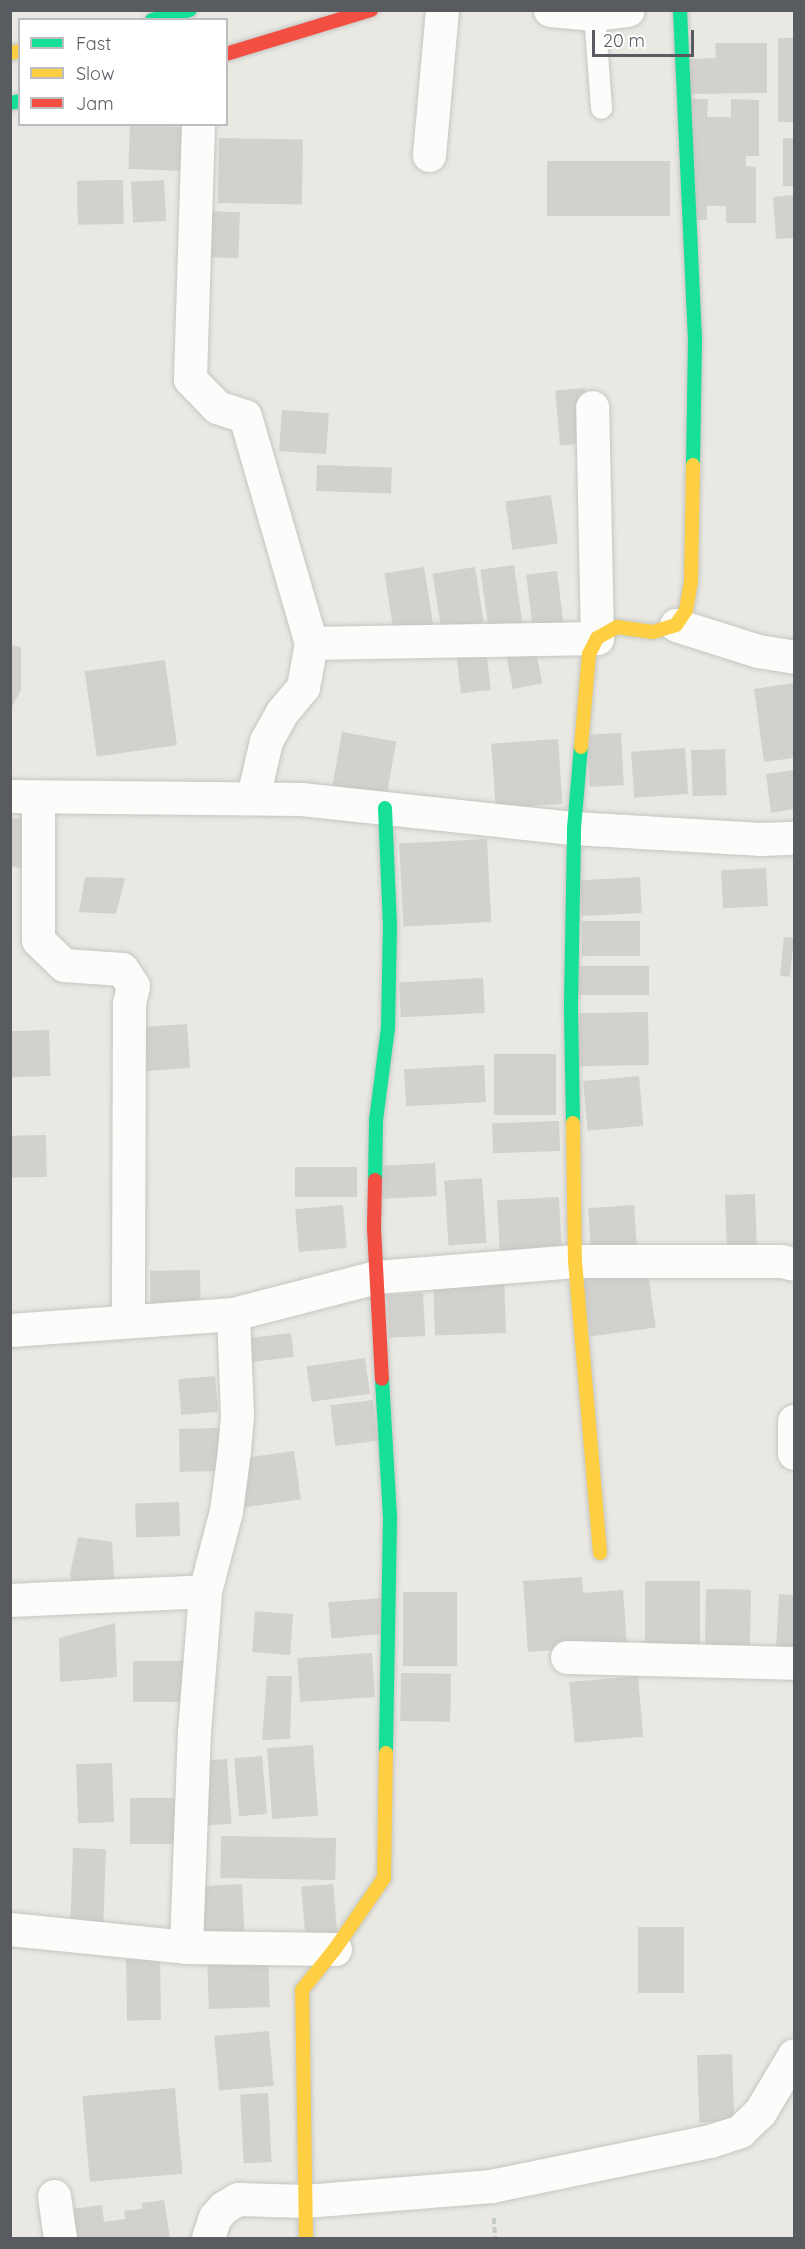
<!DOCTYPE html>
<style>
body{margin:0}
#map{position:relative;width:805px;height:2249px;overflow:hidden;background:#e9e8e2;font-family:Quicksand,sans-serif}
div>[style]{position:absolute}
.building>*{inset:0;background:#d2d1cd;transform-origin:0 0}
.path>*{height:4px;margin-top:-2px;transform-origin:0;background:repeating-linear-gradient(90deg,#c3cac7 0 6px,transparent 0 9px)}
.roads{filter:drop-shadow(0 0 2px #c5c6c4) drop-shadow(0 0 2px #c5c6c4)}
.lane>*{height:21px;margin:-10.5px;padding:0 10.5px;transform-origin:10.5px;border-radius:10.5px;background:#fcfcfb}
.street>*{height:33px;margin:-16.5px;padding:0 16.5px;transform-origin:16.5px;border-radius:16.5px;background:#fcfcfb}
.fast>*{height:14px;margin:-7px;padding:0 7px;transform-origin:7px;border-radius:7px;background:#16e098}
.slow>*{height:14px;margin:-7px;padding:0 7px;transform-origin:7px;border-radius:7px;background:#ffcf43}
.jam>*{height:14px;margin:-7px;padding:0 7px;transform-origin:7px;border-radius:7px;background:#f24e42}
span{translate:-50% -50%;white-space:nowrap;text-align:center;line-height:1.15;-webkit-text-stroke:6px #fff;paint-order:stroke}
.frame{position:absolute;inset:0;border:12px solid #585c61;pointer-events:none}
.legend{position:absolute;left:18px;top:18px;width:210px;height:108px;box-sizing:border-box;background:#fff;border:2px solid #bcbec0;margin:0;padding:8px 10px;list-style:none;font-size:18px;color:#585c61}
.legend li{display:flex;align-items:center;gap:12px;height:30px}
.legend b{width:30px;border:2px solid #bcbec0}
.scale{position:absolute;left:592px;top:30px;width:102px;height:27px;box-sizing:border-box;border:3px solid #585c61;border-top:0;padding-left:8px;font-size:18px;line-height:21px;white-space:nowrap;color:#585c61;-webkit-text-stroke:4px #fff;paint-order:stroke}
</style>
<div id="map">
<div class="building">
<div style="left:778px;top:38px;width:16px;height:84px"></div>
<div style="clip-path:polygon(715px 43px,767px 43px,767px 93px,687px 94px,687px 59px,716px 58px)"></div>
<div style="clip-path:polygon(689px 99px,708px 99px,707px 117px,731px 117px,731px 99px,759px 100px,759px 156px,746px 156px,746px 166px,756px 167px,756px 223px,726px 223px,726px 206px,707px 206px,707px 220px,691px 220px)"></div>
<div style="left:130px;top:125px;width:53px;height:44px;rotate:2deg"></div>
<div style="left:219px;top:138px;width:84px;height:65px;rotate:1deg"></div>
<div style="left:783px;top:138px;width:11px;height:48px"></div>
<div style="left:547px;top:161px;width:123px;height:55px"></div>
<div style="left:123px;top:180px;width:44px;height:46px;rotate:89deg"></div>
<div style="left:164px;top:180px;width:41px;height:33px;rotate:87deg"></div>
<div style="clip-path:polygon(794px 195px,794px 238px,776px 239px,773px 197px)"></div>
<div style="left:205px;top:211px;width:35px;height:46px;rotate:2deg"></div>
<div style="left:585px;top:388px;width:55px;height:30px;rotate:85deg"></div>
<div style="left:282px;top:410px;width:47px;height:41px;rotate:4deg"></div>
<div style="left:317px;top:465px;width:75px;height:26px;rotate:2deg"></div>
<div style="left:551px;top:495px;width:49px;height:46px;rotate:82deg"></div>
<div style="left:514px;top:565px;width:69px;height:34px;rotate:82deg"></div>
<div style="left:424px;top:567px;width:63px;height:40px;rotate:81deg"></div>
<div style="left:475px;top:567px;width:56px;height:43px;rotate:81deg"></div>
<div style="left:557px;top:571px;width:64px;height:31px;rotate:83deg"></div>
<div style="left:485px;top:642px;width:48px;height:30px;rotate:83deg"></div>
<div style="clip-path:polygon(10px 645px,21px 647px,21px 690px,10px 710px)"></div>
<div style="left:536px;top:651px;width:33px;height:30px;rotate:79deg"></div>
<div style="left:165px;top:660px;width:86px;height:81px;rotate:82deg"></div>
<div style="clip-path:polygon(794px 683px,794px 758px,764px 762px,754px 689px)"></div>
<div style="left:342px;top:732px;width:55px;height:63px;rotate:10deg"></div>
<div style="left:621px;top:733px;width:52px;height:34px;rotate:87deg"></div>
<div style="left:558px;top:739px;width:65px;height:67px;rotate:86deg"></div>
<div style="left:685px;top:748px;width:46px;height:54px;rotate:86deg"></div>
<div style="left:725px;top:749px;width:46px;height:34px;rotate:88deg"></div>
<div style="clip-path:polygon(794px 770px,794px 809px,771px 813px,766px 774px)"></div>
<div style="clip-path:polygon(10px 818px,29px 819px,24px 869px,10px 866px)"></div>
<div style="left:487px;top:839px;width:83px;height:88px;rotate:87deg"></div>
<div style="left:766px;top:868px;width:38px;height:45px;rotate:87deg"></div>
<div style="clip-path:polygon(85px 877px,125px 878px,116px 914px,79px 912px)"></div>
<div style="left:640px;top:877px;width:36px;height:60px;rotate:87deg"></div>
<div style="left:640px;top:921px;width:35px;height:58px;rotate:90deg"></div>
<div style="left:784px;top:937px;width:10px;height:39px;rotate:6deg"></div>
<div style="left:576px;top:966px;width:73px;height:29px"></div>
<div style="left:483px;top:978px;width:35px;height:84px;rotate:87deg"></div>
<div style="left:648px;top:1012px;width:53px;height:73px;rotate:89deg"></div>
<div style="left:187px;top:1024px;width:44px;height:58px;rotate:86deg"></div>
<div style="left:49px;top:1030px;width:46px;height:39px;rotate:88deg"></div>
<div style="left:494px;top:1054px;width:62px;height:61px"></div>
<div style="left:484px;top:1065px;width:37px;height:80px;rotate:87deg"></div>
<div style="left:639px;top:1076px;width:50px;height:56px;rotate:85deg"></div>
<div style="left:559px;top:1121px;width:30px;height:67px;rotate:88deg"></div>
<div style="left:46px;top:1135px;width:42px;height:36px;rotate:89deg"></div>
<div style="left:435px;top:1163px;width:33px;height:55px;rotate:87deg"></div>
<div style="left:357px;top:1167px;width:30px;height:62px;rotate:90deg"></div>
<div style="left:482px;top:1178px;width:65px;height:38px;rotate:86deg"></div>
<div style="left:755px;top:1194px;width:58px;height:30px;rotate:88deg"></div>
<div style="left:559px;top:1197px;width:57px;height:62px;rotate:87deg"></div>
<div style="left:343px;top:1205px;width:43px;height:48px;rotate:85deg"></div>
<div style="left:634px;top:1205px;width:43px;height:46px;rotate:86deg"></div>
<div style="left:647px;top:1266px;width:62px;height:66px;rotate:82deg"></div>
<div style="left:200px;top:1270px;width:40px;height:50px;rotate:89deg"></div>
<div style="left:504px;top:1276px;width:57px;height:71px;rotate:88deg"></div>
<div style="left:423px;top:1293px;width:43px;height:36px;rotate:87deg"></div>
<div style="left:291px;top:1333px;width:24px;height:48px;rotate:83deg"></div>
<div style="left:365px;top:1358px;width:36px;height:59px;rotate:82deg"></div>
<div style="left:215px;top:1376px;width:36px;height:37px;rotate:85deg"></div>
<div style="left:373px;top:1400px;width:41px;height:43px;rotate:83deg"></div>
<div style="left:223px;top:1428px;width:43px;height:44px;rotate:89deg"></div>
<div style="left:294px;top:1451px;width:49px;height:56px;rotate:82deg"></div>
<div style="left:179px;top:1502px;width:34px;height:44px;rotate:88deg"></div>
<div style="clip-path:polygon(78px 1537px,112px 1542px,115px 1591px,73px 1589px,70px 1573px)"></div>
<div style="clip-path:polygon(582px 1577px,583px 1593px,623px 1590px,627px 1645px,528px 1652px,523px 1581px)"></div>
<div style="left:645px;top:1581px;width:55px;height:70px"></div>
<div style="left:706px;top:1589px;width:45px;height:58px;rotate:1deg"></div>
<div style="left:403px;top:1592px;width:54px;height:74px"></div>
<div style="clip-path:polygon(779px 1594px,794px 1595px,794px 1649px,776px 1647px)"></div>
<div style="left:381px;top:1598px;width:36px;height:53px;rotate:85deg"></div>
<div style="left:293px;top:1614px;width:41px;height:38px;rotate:94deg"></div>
<div style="clip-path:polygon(115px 1623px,117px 1677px,60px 1682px,59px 1638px)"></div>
<div style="left:372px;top:1653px;width:44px;height:75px;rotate:86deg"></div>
<div style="left:133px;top:1661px;width:59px;height:41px"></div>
<div style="left:401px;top:1673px;width:50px;height:48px;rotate:1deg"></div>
<div style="clip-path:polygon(267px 1676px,292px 1676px,290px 1739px,262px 1740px)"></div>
<div style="left:638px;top:1676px;width:61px;height:69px;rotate:85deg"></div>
<div style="left:313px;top:1745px;width:71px;height:46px;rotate:86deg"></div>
<div style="left:262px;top:1756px;width:58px;height:28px;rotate:85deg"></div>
<div style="left:227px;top:1759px;width:65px;height:32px;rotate:86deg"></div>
<div style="left:112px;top:1763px;width:59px;height:36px;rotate:88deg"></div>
<div style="left:187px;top:1798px;width:46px;height:57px;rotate:90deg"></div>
<div style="left:221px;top:1836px;width:115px;height:42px;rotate:1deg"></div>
<div style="left:73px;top:1848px;width:33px;height:84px;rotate:2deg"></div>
<div style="left:242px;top:1884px;width:58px;height:42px;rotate:87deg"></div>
<div style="left:333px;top:1884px;width:53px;height:32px;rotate:85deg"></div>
<div style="left:638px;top:1927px;width:46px;height:66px"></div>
<div style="left:268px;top:1955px;width:52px;height:61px;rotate:88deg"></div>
<div style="left:160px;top:1959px;width:61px;height:34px;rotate:89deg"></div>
<div style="left:269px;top:2031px;width:55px;height:55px;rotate:85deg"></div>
<div style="left:732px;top:2054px;width:67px;height:35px;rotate:88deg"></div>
<div style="left:175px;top:2088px;width:86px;height:93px;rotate:85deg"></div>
<div style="left:268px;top:2093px;width:69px;height:28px;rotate:87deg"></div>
<div style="clip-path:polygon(164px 2200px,170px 2238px,76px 2238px,72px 2209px,102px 2205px,104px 2222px,125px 2219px,124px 2211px,142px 2209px,142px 2203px)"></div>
</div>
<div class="path">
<div style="left:494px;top:2218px;width:20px;rotate:87deg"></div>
</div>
<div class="roads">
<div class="lane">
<div style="left:594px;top:14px;width:94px;rotate:85.7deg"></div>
</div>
<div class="street">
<div style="left:550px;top:10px;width:44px;rotate:5.2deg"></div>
<div style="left:594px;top:14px;width:34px;rotate:-7deg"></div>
<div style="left:198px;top:124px;width:255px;rotate:91.8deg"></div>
<div style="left:190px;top:379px;width:39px;rotate:46deg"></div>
<div style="left:217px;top:407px;width:29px;rotate:18deg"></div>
<div style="left:245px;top:416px;width:236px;rotate:73.8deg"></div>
<div style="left:311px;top:643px;width:45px;rotate:100.3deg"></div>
<div style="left:303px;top:687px;width:33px;rotate:130deg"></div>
<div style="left:282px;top:712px;width:33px;rotate:119deg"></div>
<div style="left:266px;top:741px;width:57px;rotate:103.1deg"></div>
<div style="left:429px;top:155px;width:146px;rotate:-84.9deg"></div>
<div style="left:676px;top:625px;width:86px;rotate:17.6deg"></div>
<div style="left:758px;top:651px;width:36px;rotate:9deg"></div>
<div style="left:311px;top:643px;width:286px;rotate:-1deg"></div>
<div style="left:597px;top:638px;width:231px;rotate:-91.2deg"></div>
<div style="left:10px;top:796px;width:291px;rotate:0.6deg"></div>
<div style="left:301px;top:799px;width:275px;rotate:6.1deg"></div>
<div style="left:574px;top:828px;width:187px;rotate:3.4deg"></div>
<div style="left:761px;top:839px;width:33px;rotate:-2deg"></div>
<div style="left:38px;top:797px;width:143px;rotate:90deg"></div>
<div style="left:38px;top:940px;width:36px;rotate:44deg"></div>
<div style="left:64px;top:965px;width:58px;rotate:3.9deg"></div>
<div style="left:122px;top:969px;width:20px;rotate:57deg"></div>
<div style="left:133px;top:986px;width:18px;rotate:103deg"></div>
<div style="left:129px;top:1004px;width:317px;rotate:90.2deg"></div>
<div style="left:10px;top:1330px;width:224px;rotate:-4.1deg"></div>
<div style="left:233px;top:1314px;width:148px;rotate:-14.5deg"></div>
<div style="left:376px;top:1277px;width:200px;rotate:-4.6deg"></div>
<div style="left:575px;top:1261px;width:206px"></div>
<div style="left:781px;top:1261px;width:13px;rotate:13deg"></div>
<div style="left:794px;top:1421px;width:32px;rotate:90deg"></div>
<div style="left:10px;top:1600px;width:195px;rotate:-2.6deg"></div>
<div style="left:567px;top:1657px;width:227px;rotate:1.5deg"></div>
<div style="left:10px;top:1929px;width:177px;rotate:5.8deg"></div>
<div style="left:186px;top:1947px;width:149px;rotate:0.8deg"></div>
<div style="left:186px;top:1947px;width:215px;rotate:-87.9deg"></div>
<div style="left:194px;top:1732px;width:141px;rotate:-85.5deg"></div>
<div style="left:205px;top:1591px;width:83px;rotate:-75.3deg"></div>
<div style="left:226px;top:1511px;width:62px;rotate:-82.5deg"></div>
<div style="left:234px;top:1450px;width:35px;rotate:-85deg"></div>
<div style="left:237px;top:1415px;width:101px;rotate:-92.3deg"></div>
<div style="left:54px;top:2196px;width:42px;rotate:81.9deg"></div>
<div style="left:208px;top:2238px;width:22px;rotate:-72deg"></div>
<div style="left:215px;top:2217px;width:13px;rotate:-48deg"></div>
<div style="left:224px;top:2207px;width:16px;rotate:-30deg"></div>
<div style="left:238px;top:2199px;width:67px;rotate:1.7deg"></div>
<div style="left:305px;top:2201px;width:187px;rotate:-4.6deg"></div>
<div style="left:491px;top:2186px;width:224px;rotate:-11.6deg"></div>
<div style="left:710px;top:2141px;width:32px;rotate:-18deg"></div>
<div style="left:740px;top:2131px;width:28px;rotate:-44deg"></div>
<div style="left:760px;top:2112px;width:66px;rotate:-59.2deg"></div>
</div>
<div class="fast">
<div style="left:680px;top:10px;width:329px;rotate:87.4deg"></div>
<div style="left:695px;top:339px;width:126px;rotate:90.9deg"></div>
<div style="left:152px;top:20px;width:39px;rotate:-15deg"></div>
<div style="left:10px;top:103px;width:10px;rotate:-11deg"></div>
<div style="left:573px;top:1123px;width:118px;rotate:-91deg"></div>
<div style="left:571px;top:1005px;width:177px;rotate:-89deg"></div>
<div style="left:574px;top:828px;width:81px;rotate:-85.1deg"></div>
<div style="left:375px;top:1180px;width:60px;rotate:-89deg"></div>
<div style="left:376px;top:1120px;width:93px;rotate:-82.6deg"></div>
<div style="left:388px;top:1028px;width:101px;rotate:-88.9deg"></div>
<div style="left:390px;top:927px;width:119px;rotate:-92.4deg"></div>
<div style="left:382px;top:1379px;width:139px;rotate:86.7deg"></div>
<div style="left:390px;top:1518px;width:235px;rotate:91deg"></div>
</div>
<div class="slow">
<div style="left:10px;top:53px;width:10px;rotate:-11deg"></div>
<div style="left:581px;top:747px;width:93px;rotate:-85.1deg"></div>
<div style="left:589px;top:654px;width:18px;rotate:-63deg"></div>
<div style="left:597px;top:638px;width:23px;rotate:-29deg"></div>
<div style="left:617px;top:627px;width:36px;rotate:8deg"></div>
<div style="left:653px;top:632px;width:24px;rotate:-17deg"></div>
<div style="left:676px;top:625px;width:18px;rotate:-56deg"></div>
<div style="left:686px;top:610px;width:28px;rotate:-80deg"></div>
<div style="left:691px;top:582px;width:117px;rotate:-89deg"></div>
<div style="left:573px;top:1123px;width:138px;rotate:89.2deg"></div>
<div style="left:575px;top:1261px;width:293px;rotate:85.1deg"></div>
<div style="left:306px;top:2238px;width:248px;rotate:-90.9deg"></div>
<div style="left:302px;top:1990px;width:53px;rotate:-51.2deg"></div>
<div style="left:335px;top:1949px;width:86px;rotate:-55.4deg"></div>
<div style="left:384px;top:1878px;width:125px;rotate:-89.1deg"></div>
</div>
<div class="jam">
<div style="left:226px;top:54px;width:152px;rotate:-16.9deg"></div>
<div style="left:375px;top:1180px;width:48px;rotate:91.2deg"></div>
<div style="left:374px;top:1228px;width:151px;rotate:87deg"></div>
</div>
</div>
<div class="frame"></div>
<ul class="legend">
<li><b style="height:8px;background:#16e098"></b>Fast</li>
<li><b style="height:8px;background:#ffcf43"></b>Slow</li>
<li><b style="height:8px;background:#f24e42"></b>Jam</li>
</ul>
<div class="scale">20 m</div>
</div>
